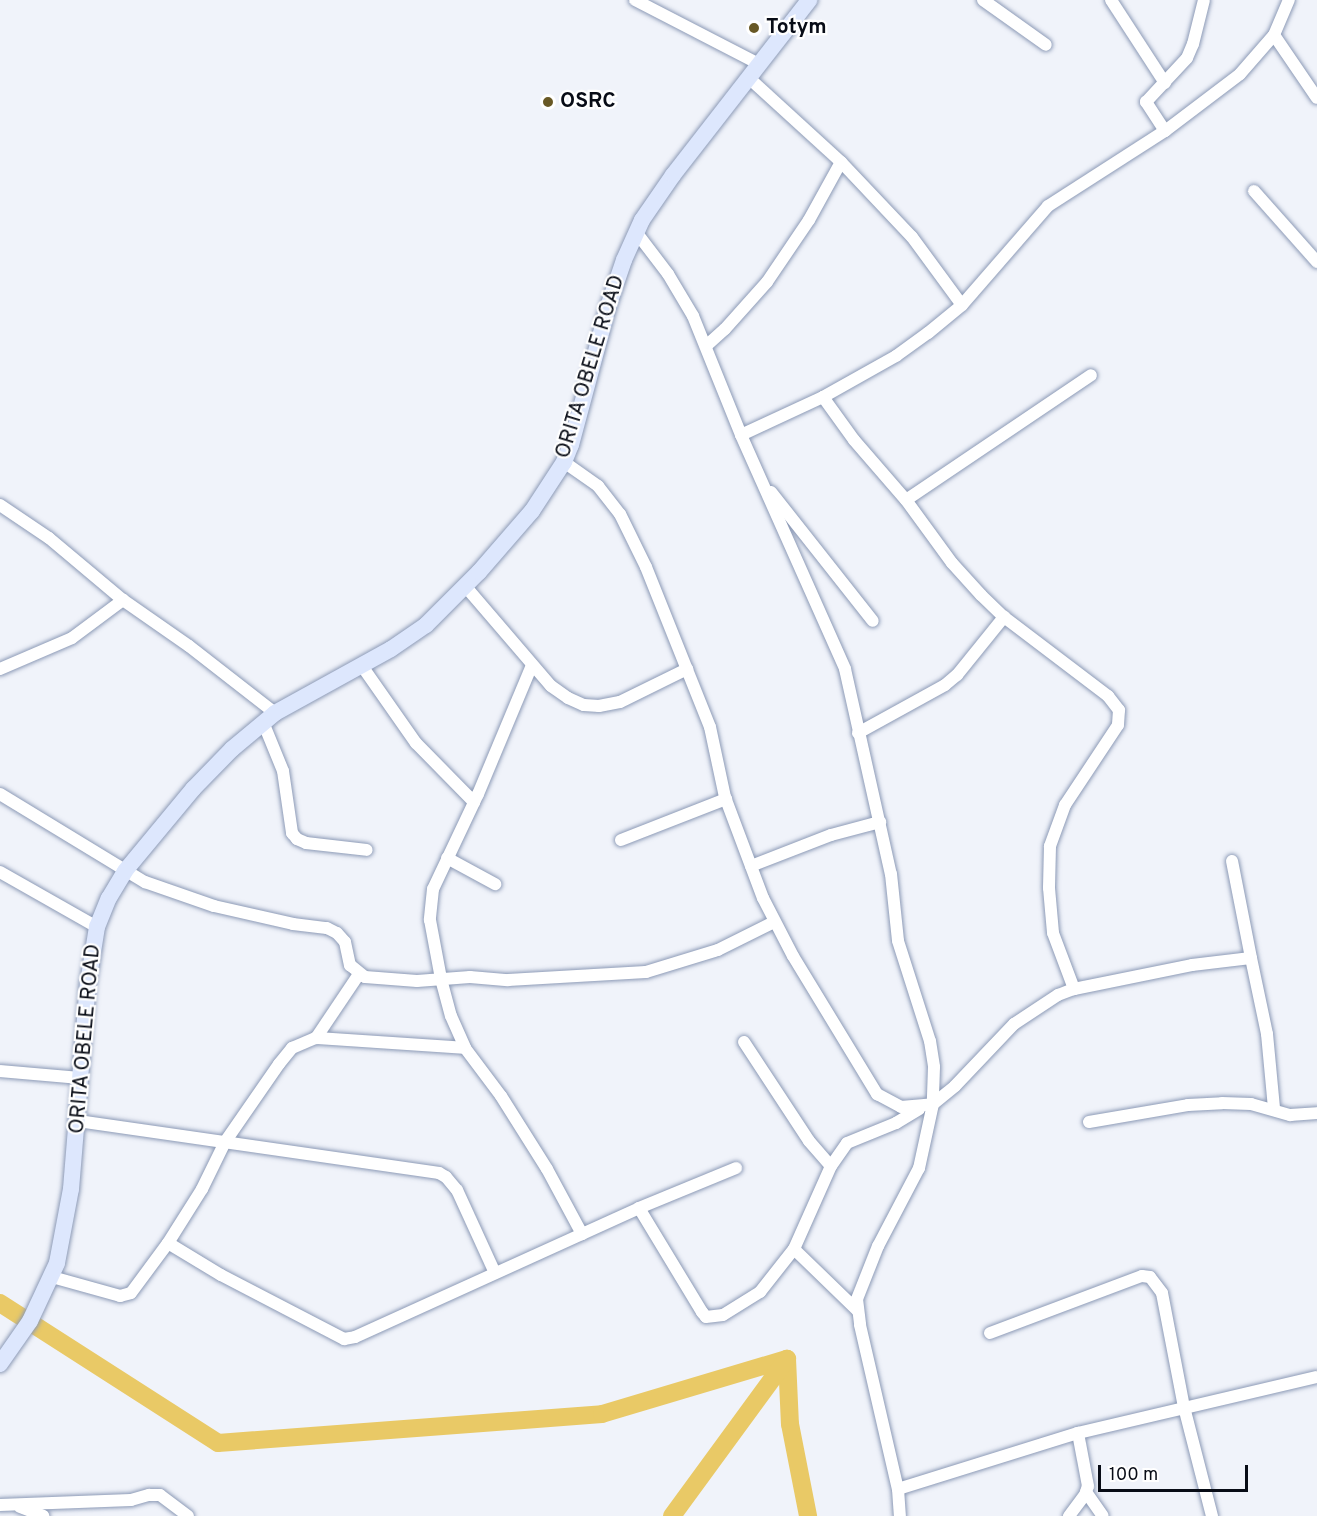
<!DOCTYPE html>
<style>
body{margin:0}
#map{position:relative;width:1317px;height:1516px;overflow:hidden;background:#f0f3fa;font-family:Overpass,sans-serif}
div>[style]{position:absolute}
.river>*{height:18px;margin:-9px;padding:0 9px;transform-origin:9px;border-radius:9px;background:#e9c966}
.roads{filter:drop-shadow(0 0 2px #8c9ab6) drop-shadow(0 0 2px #8c9ab6)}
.street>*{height:12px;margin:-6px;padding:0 6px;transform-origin:6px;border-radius:6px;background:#fff}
.secondary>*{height:16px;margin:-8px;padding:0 8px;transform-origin:8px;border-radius:8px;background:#dde7fd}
.dots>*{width:16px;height:16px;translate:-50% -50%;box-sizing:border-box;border:3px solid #fff;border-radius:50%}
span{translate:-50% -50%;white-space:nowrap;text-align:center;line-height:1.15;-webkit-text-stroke:4.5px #fff;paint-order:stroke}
.poi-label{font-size:21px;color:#080c16;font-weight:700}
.left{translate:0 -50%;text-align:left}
.street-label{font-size:21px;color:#080c16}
.scale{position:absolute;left:1098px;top:1465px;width:150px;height:27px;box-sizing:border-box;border:3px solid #080c16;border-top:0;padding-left:8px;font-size:18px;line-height:21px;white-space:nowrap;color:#080c16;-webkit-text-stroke:4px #fff;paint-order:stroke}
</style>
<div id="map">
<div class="river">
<div style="left:0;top:1303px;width:259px;rotate:32.7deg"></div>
<div style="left:218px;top:1443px;width:385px;rotate:-4.3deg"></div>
<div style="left:602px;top:1414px;width:193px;rotate:-16.6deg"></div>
<div style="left:787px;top:1359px;width:65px;rotate:87.4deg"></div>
<div style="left:790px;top:1424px;width:94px;rotate:78.9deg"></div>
<div style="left:672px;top:1516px;width:195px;rotate:-53.8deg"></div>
</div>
<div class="roads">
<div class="street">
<div style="left:635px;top:0;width:140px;rotate:27.3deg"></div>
<div style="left:983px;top:0;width:77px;rotate:35.5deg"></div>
<div style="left:1111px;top:0;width:99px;rotate:57deg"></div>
<div style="left:1274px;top:35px;width:76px;rotate:55.7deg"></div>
<div style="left:749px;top:78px;width:125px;rotate:42.4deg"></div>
<div style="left:841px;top:162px;width:103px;rotate:46.6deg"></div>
<div style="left:912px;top:237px;width:84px;rotate:53.7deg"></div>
<div style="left:1165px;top:131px;width:35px;rotate:-123deg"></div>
<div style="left:1146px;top:102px;width:60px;rotate:-47deg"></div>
<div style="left:1187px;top:58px;width:15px;rotate:-67deg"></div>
<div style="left:1193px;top:44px;width:45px;rotate:-76deg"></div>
<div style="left:1254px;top:191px;width:95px;rotate:48.4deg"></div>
<div style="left:636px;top:232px;width:53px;rotate:52.7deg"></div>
<div style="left:668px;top:274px;width:49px;rotate:59.2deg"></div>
<div style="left:693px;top:316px;width:128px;rotate:68deg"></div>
<div style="left:741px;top:435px;width:256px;rotate:66deg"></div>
<div style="left:845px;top:669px;width:210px;rotate:77.4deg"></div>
<div style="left:891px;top:874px;width:67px;rotate:84deg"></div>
<div style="left:898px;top:941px;width:105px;rotate:72.3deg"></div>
<div style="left:930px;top:1041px;width:26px;rotate:81deg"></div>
<div style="left:934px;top:1067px;width:37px;rotate:92deg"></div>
<div style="left:933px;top:1104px;width:66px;rotate:102.3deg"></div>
<div style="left:919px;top:1168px;width:88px;rotate:117.7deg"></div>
<div style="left:878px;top:1246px;width:57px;rotate:111.6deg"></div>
<div style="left:857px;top:1299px;width:26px;rotate:83deg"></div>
<div style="left:860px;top:1325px;width:168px;rotate:77deg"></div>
<div style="left:898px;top:1489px;width:27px;rotate:86deg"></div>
<div style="left:706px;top:346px;width:25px;rotate:-42deg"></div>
<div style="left:725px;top:329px;width:63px;rotate:-48.2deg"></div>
<div style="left:767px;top:282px;width:75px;rotate:-55.9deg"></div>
<div style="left:809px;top:220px;width:66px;rotate:-61.1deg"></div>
<div style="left:823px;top:397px;width:53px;rotate:54.2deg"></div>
<div style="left:854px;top:440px;width:79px;rotate:49.1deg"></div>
<div style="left:906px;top:500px;width:78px;rotate:53.9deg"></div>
<div style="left:952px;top:563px;width:43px;rotate:47.8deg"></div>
<div style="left:981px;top:595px;width:32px;rotate:44deg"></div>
<div style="left:1004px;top:617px;width:131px;rotate:37.2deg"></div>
<div style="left:1108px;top:696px;width:18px;rotate:52deg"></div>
<div style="left:1119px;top:710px;width:15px;rotate:94deg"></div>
<div style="left:1118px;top:725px;width:96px;rotate:123.5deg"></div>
<div style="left:1065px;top:805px;width:44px;rotate:110.1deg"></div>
<div style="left:1050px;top:846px;width:42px;rotate:91.4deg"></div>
<div style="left:1049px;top:888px;width:45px;rotate:84.9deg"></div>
<div style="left:1053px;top:933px;width:60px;rotate:69.4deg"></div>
<div style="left:741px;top:435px;width:90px;rotate:-24.9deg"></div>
<div style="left:823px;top:397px;width:84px;rotate:-29.3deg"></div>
<div style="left:896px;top:356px;width:39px;rotate:-36deg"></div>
<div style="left:928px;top:333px;width:44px;rotate:-39.5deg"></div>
<div style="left:962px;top:305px;width:131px;rotate:-49deg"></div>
<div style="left:1048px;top:206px;width:139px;rotate:-32.7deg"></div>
<div style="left:1165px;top:131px;width:94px;rotate:-37.2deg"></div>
<div style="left:1240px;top:74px;width:52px;rotate:-48.9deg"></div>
<div style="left:1274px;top:35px;width:38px;rotate:-67deg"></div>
<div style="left:564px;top:462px;width:42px;rotate:35.2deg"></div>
<div style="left:598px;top:486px;width:36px;rotate:52deg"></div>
<div style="left:620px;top:514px;width:59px;rotate:63.9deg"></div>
<div style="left:646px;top:567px;width:172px;rotate:68.2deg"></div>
<div style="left:710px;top:727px;width:72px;rotate:77.9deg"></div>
<div style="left:725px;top:797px;width:108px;rotate:69.4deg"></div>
<div style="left:763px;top:898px;width:65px;rotate:62.7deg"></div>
<div style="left:793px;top:956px;width:162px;rotate:58.7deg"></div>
<div style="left:877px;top:1094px;width:27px;rotate:28deg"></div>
<div style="left:901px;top:1107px;width:32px;rotate:-5deg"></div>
<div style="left:933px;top:1104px;width:28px;rotate:-39deg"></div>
<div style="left:955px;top:1086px;width:86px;rotate:-46.4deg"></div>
<div style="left:1014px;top:1024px;width:53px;rotate:-33.4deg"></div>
<div style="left:1058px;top:995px;width:17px;rotate:-21deg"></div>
<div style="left:1074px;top:989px;width:120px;rotate:-11.5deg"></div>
<div style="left:1192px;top:965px;width:59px;rotate:-6.8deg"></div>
<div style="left:1251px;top:958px;width:78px;rotate:78.1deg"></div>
<div style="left:1267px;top:1034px;width:74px;rotate:84.6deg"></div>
<div style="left:771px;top:492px;width:164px;rotate:51.7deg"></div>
<div style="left:906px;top:500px;width:223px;rotate:-34deg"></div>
<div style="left:0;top:505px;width:59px;rotate:34deg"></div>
<div style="left:49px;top:538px;width:97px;rotate:40deg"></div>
<div style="left:123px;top:600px;width:80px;rotate:34.9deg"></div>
<div style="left:189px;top:646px;width:109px;rotate:37.9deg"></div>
<div style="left:466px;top:587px;width:130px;rotate:49.4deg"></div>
<div style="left:551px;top:686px;width:21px;rotate:35deg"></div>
<div style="left:568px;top:698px;width:17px;rotate:24deg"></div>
<div style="left:584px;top:705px;width:15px;rotate:4deg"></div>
<div style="left:599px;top:706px;width:21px;rotate:-11deg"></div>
<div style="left:620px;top:702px;width:75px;rotate:-26.2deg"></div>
<div style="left:532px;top:665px;width:140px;rotate:112.7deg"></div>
<div style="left:478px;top:794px;width:105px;rotate:115.3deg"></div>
<div style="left:433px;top:889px;width:31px;rotate:96deg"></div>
<div style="left:430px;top:920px;width:60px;rotate:79.4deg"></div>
<div style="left:441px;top:979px;width:38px;rotate:75deg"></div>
<div style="left:451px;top:1016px;width:35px;rotate:66deg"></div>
<div style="left:465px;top:1048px;width:60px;rotate:53.1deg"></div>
<div style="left:501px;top:1096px;width:86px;rotate:57.8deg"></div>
<div style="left:547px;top:1169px;width:74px;rotate:61.7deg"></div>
<div style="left:362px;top:666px;width:94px;rotate:55deg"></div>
<div style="left:416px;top:743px;width:83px;rotate:45.5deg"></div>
<div style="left:0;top:669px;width:78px;rotate:-23.3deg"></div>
<div style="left:72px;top:638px;width:64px;rotate:-36.7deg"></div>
<div style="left:263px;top:722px;width:53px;rotate:67.8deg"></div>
<div style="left:283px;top:771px;width:63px;rotate:81.7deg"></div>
<div style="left:292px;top:833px;width:8px;rotate:50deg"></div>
<div style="left:297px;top:839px;width:10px;rotate:24deg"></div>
<div style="left:306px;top:843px;width:61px;rotate:6.5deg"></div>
<div style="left:858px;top:733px;width:99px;rotate:-28.9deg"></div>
<div style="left:945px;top:685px;width:16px;rotate:-40deg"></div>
<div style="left:957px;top:675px;width:75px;rotate:-51deg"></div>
<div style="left:0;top:794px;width:170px;rotate:31.3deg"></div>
<div style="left:145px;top:882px;width:73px;rotate:19.2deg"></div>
<div style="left:214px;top:906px;width:81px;rotate:12.8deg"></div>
<div style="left:293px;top:924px;width:34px;rotate:7deg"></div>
<div style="left:327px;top:928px;width:11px;rotate:27deg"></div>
<div style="left:337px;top:933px;width:12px;rotate:48deg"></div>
<div style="left:345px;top:942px;width:24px;rotate:78deg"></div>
<div style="left:350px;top:965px;width:19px;rotate:39deg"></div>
<div style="left:365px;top:977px;width:52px;rotate:4.4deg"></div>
<div style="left:417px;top:981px;width:53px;rotate:-4.3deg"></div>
<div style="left:470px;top:977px;width:38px;rotate:5deg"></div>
<div style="left:508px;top:980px;width:138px;rotate:-3.3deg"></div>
<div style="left:646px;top:972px;width:75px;rotate:-17deg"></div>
<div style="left:718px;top:950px;width:63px;rotate:-26.6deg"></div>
<div style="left:621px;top:840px;width:113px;rotate:-21.3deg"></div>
<div style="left:447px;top:858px;width:55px;rotate:28.4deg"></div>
<div style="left:1232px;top:861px;width:99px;rotate:78.9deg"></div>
<div style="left:751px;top:866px;width:86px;rotate:-21.2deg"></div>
<div style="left:831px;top:835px;width:51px;rotate:-14.9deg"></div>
<div style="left:0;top:872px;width:112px;rotate:29.6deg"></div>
<div style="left:316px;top:1038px;width:149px;rotate:3.8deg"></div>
<div style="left:744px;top:1042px;width:118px;rotate:56.7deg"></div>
<div style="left:809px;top:1141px;width:33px;rotate:49deg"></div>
<div style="left:0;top:1071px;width:80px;rotate:5deg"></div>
<div style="left:78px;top:1121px;width:365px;rotate:8.2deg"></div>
<div style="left:439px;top:1173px;width:8px;rotate:30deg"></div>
<div style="left:446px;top:1177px;width:17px;rotate:50deg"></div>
<div style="left:457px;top:1190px;width:91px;rotate:65.4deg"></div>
<div style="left:1089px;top:1122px;width:100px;rotate:-9.7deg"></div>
<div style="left:1188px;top:1105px;width:34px;rotate:-3deg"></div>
<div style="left:1222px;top:1103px;width:29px;rotate:2deg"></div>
<div style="left:1251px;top:1104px;width:41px;rotate:15.8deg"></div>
<div style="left:1290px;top:1115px;width:27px;rotate:-4deg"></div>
<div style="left:639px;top:1208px;width:122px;rotate:58.8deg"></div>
<div style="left:702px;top:1312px;width:6px;rotate:51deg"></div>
<div style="left:706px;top:1317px;width:17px;rotate:-7deg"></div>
<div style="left:723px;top:1315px;width:44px;rotate:-31.9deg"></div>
<div style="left:760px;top:1292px;width:55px;rotate:-51.7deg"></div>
<div style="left:794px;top:1249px;width:91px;rotate:-66deg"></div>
<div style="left:831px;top:1166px;width:28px;rotate:-55deg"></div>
<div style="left:847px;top:1143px;width:53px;rotate:-22.2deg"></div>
<div style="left:896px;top:1123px;width:27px;rotate:-31deg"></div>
<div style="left:168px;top:1243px;width:62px;rotate:31.1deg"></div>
<div style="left:221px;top:1275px;width:139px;rotate:27.5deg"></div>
<div style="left:344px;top:1339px;width:11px;rotate:-10deg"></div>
<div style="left:355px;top:1337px;width:312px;rotate:-24.4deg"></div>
<div style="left:639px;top:1208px;width:105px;rotate:-22.4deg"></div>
<div style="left:794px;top:1249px;width:88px;rotate:44.1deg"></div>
<div style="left:52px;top:1277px;width:71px;rotate:15.6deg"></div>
<div style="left:120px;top:1296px;width:11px;rotate:-15deg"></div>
<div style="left:131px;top:1293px;width:62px;rotate:-53.5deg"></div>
<div style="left:168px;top:1243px;width:64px;rotate:-57.8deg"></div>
<div style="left:202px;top:1189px;width:52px;rotate:-63.9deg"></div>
<div style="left:225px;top:1142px;width:95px;rotate:-55.3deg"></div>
<div style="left:279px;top:1064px;width:21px;rotate:-51deg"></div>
<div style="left:292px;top:1048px;width:26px;rotate:-23deg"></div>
<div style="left:316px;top:1038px;width:77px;rotate:-56.1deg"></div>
<div style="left:990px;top:1333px;width:162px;rotate:-20.6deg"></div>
<div style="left:1142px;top:1276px;width:8px;rotate:7deg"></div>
<div style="left:1150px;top:1277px;width:20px;rotate:53deg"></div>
<div style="left:1162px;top:1293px;width:116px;rotate:79.1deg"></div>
<div style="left:1184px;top:1407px;width:113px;rotate:75.6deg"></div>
<div style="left:898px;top:1489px;width:189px;rotate:-17.3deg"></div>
<div style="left:1078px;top:1433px;width:245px;rotate:-13.2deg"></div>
<div style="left:1086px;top:1492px;width:29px;rotate:55deg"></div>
<div style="left:0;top:1505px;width:131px;rotate:-2.2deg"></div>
<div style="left:131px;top:1500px;width:19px;rotate:-16deg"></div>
<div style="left:149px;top:1495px;width:11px"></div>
<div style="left:160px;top:1495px;width:35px;rotate:37deg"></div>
<div style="left:20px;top:1507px;width:25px;rotate:21deg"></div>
<div style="left:1069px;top:1516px;width:26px;rotate:-53deg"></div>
<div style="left:1085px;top:1495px;width:9px;rotate:-72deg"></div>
<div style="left:1088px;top:1486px;width:54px;rotate:-100.7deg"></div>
</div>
<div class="secondary">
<div style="left:0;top:1364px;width:52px;rotate:-55.1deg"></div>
<div style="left:30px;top:1321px;width:64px;rotate:-65deg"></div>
<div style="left:57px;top:1263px;width:75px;rotate:-79.3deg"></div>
<div style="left:71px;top:1189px;width:207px;rotate:-85.3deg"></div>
<div style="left:88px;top:983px;width:57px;rotate:-80.9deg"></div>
<div style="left:97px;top:927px;width:31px;rotate:-68deg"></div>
<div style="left:109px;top:898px;width:31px;rotate:-59deg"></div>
<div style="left:125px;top:871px;width:107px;rotate:-50.3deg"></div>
<div style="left:193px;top:789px;width:56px;rotate:-45.7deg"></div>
<div style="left:232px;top:749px;width:56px;rotate:-39.9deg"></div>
<div style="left:275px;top:713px;width:132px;rotate:-28.9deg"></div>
<div style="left:391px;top:649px;width:42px;rotate:-34.4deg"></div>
<div style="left:426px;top:625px;width:75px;rotate:-45deg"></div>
<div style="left:479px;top:572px;width:81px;rotate:-49deg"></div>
<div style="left:532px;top:511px;width:59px;rotate:-56.9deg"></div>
<div style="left:564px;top:462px;width:18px;rotate:-68deg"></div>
<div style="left:571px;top:445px;width:143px;rotate:-75deg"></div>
<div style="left:608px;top:307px;width:50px;rotate:-71.2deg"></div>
<div style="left:624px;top:260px;width:44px;rotate:-65.8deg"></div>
<div style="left:642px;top:220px;width:55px;rotate:-55.4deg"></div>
<div style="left:673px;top:175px;width:222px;rotate:-52.1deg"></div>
</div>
</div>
<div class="dots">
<div style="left:754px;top:28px;background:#685825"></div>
<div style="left:548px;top:102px;background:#685825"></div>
</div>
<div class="poi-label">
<span class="left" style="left:766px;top:28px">Totym</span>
<span class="left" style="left:560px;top:102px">OSRC</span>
</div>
<div class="street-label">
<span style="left:591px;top:367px;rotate:-73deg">ORITA OBELE ROAD</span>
<span style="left:86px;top:1039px;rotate:-85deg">ORITA OBELE ROAD</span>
</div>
<div class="scale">100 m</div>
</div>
